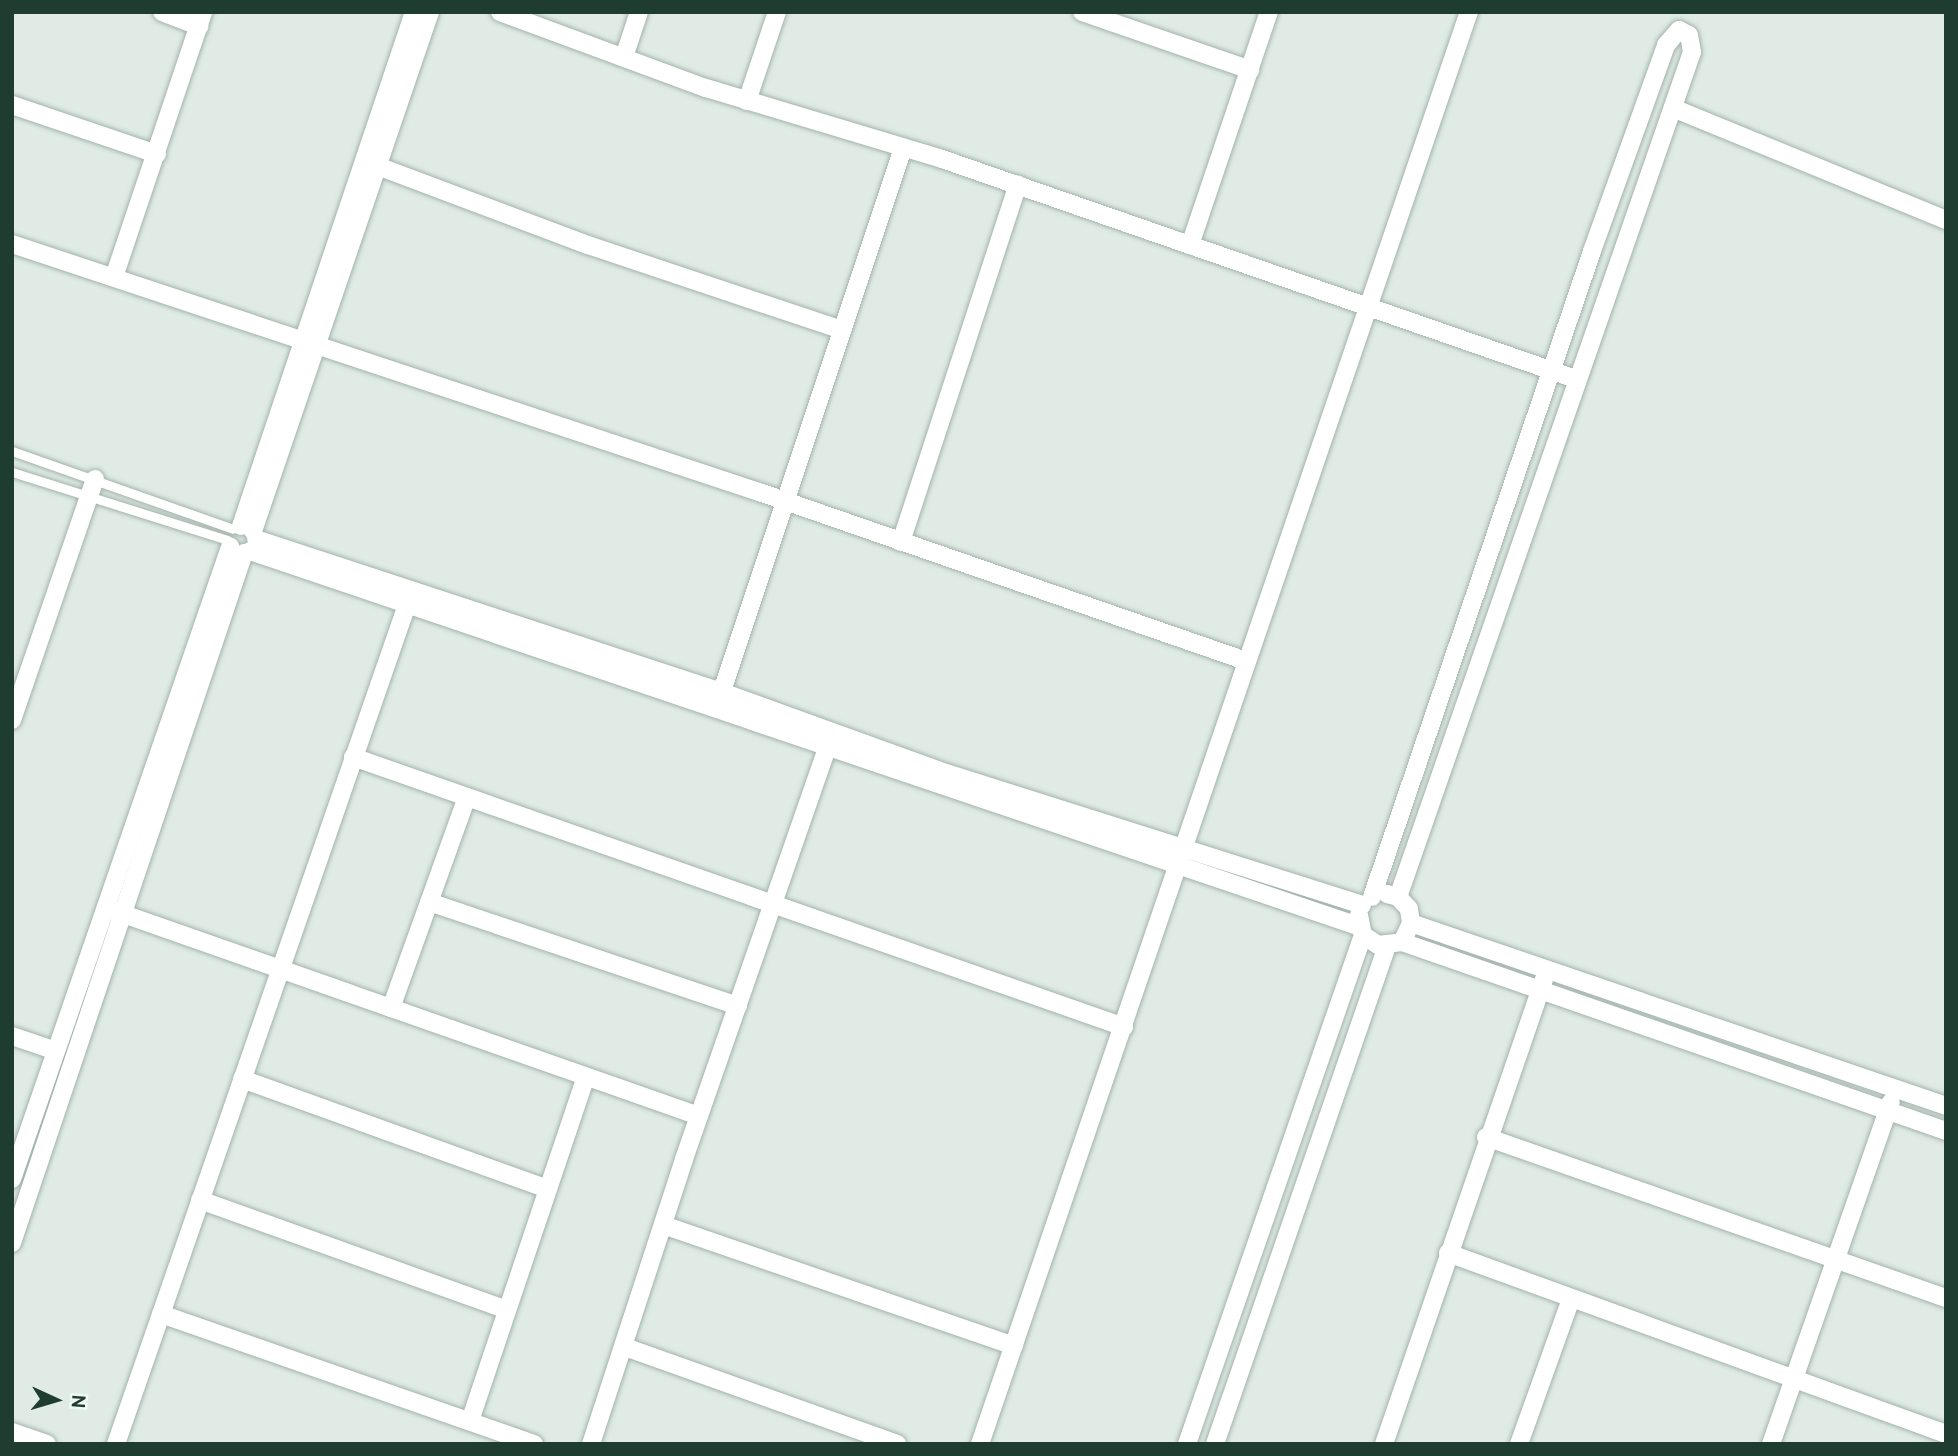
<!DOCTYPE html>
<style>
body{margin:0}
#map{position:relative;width:1958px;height:1456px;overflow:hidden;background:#dfebe4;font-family:Overpass,sans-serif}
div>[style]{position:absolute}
.roads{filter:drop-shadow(0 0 2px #a2b3ab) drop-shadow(0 0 2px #a2b3ab)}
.lane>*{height:9px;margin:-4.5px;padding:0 4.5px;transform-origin:4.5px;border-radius:4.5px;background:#fff}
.street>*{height:18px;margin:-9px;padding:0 9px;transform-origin:9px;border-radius:9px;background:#fff}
span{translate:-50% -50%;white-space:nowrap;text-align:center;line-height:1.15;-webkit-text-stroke:6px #f0f8f3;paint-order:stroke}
.frame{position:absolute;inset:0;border:14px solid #1f3c31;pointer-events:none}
.north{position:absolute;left:21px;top:1365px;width:70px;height:70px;-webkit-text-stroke:5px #f0f8f3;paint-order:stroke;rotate:94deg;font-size:19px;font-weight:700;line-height:28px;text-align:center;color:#1f3c31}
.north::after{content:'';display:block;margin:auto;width:24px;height:32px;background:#1f3c31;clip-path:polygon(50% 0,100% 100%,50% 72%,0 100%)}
</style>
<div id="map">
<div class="roads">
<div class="lane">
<div style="left:12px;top:451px;width:234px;rotate:19.4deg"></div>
<div style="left:12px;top:472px;width:226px;rotate:17.5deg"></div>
</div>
<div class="street">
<div style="left:162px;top:12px;width:40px;rotate:21deg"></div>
<div style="left:500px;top:12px;width:220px;rotate:20.3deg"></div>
<div style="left:706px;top:88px;width:246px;rotate:16.7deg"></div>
<div style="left:942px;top:159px;width:671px;rotate:19.14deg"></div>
<div style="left:1082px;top:12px;width:178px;rotate:19deg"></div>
<div style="left:624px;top:57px;width:47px;rotate:-71.6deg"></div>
<div style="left:747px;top:101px;width:94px;rotate:-71.4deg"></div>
<div style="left:12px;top:105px;width:153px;rotate:18.7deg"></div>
<div style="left:1673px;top:108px;width:295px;rotate:22.3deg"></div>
<div style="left:367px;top:162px;width:236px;rotate:20.6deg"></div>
<div style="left:588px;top:245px;width:268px;rotate:18.5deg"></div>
<div style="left:12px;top:244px;width:790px;rotate:18.37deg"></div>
<div style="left:762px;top:493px;width:512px;rotate:19.14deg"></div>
<div style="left:1190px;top:245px;width:246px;rotate:-71.3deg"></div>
<div style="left:114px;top:277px;width:280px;rotate:-71.4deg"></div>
<div style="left:241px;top:526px;width:542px;rotate:-71.4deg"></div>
<div style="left:253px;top:531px;width:548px;rotate:-71.17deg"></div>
<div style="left:256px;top:539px;width:490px;rotate:18.2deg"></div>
<div style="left:722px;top:692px;width:229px;rotate:19.9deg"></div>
<div style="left:937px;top:770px;width:446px;rotate:17.6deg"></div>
<div style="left:901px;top:542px;width:376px;rotate:-71.9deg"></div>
<div style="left:250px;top:551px;width:1170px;rotate:18.7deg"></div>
<div style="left:718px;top:703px;width:585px;rotate:-71.57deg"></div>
<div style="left:12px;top:720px;width:255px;rotate:-71deg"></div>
<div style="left:353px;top:757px;width:817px;rotate:19.3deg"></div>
<div style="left:1387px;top:894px;width:11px;rotate:15deg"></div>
<div style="left:1398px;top:897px;width:16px;rotate:47deg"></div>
<div style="left:1409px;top:909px;width:14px;rotate:82deg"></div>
<div style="left:1411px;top:923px;width:21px;rotate:115deg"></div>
<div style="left:1372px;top:897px;width:682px;rotate:-71.19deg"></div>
<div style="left:1592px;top:251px;width:219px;rotate:-70.2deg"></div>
<div style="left:1666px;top:45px;width:20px;rotate:-49deg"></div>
<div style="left:1679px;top:30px;width:11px;rotate:27deg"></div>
<div style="left:1689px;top:35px;width:17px;rotate:80deg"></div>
<div style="left:1692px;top:52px;width:895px;rotate:109.18deg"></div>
<div style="left:429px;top:902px;width:326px;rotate:18.6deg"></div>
<div style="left:112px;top:910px;width:622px;rotate:19.34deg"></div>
<div style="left:1359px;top:915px;width:20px;rotate:79deg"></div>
<div style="left:1363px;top:935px;width:18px;rotate:34deg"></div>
<div style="left:1378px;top:945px;width:24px;rotate:-7deg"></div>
<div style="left:1402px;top:942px;width:576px;rotate:19.16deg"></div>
<div style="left:1411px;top:923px;width:565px;rotate:18.88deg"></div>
<div style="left:391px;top:1008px;width:224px;rotate:-70.2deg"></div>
<div style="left:12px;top:1036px;width:46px;rotate:18.8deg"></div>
<div style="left:242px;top:1079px;width:325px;rotate:19.8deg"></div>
<div style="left:1486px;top:1137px;width:487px;rotate:19.3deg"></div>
<div style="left:12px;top:1179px;width:669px;rotate:-70.97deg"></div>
<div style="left:200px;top:1200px;width:326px;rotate:19.7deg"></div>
<div style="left:663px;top:1225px;width:371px;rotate:19deg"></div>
<div style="left:12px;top:1243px;width:728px;rotate:-71.42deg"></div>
<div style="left:1448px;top:1253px;width:530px;rotate:19.97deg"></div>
<div style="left:161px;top:1314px;width:395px;rotate:19.2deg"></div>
<div style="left:625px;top:1347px;width:289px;rotate:19.6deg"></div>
<div style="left:470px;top:1421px;width:363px;rotate:-71.4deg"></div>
<div style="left:12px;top:1432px;width:37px;rotate:19deg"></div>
<div style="left:116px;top:1444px;width:901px;rotate:-70.88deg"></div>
<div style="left:591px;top:1444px;width:300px;rotate:-71.9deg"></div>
<div style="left:684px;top:1159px;width:446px;rotate:-70.8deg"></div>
<div style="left:980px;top:1444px;width:1513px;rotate:-71.15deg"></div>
<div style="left:1187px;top:1444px;width:539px;rotate:-70.93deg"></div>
<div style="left:1215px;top:1444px;width:527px;rotate:-70.95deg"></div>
<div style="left:1384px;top:1444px;width:492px;rotate:-71deg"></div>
<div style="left:1519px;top:1444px;width:154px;rotate:-70.3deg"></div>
<div style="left:1771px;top:1444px;width:362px;rotate:-70.7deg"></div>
</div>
</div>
<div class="frame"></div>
<div class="north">N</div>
</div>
